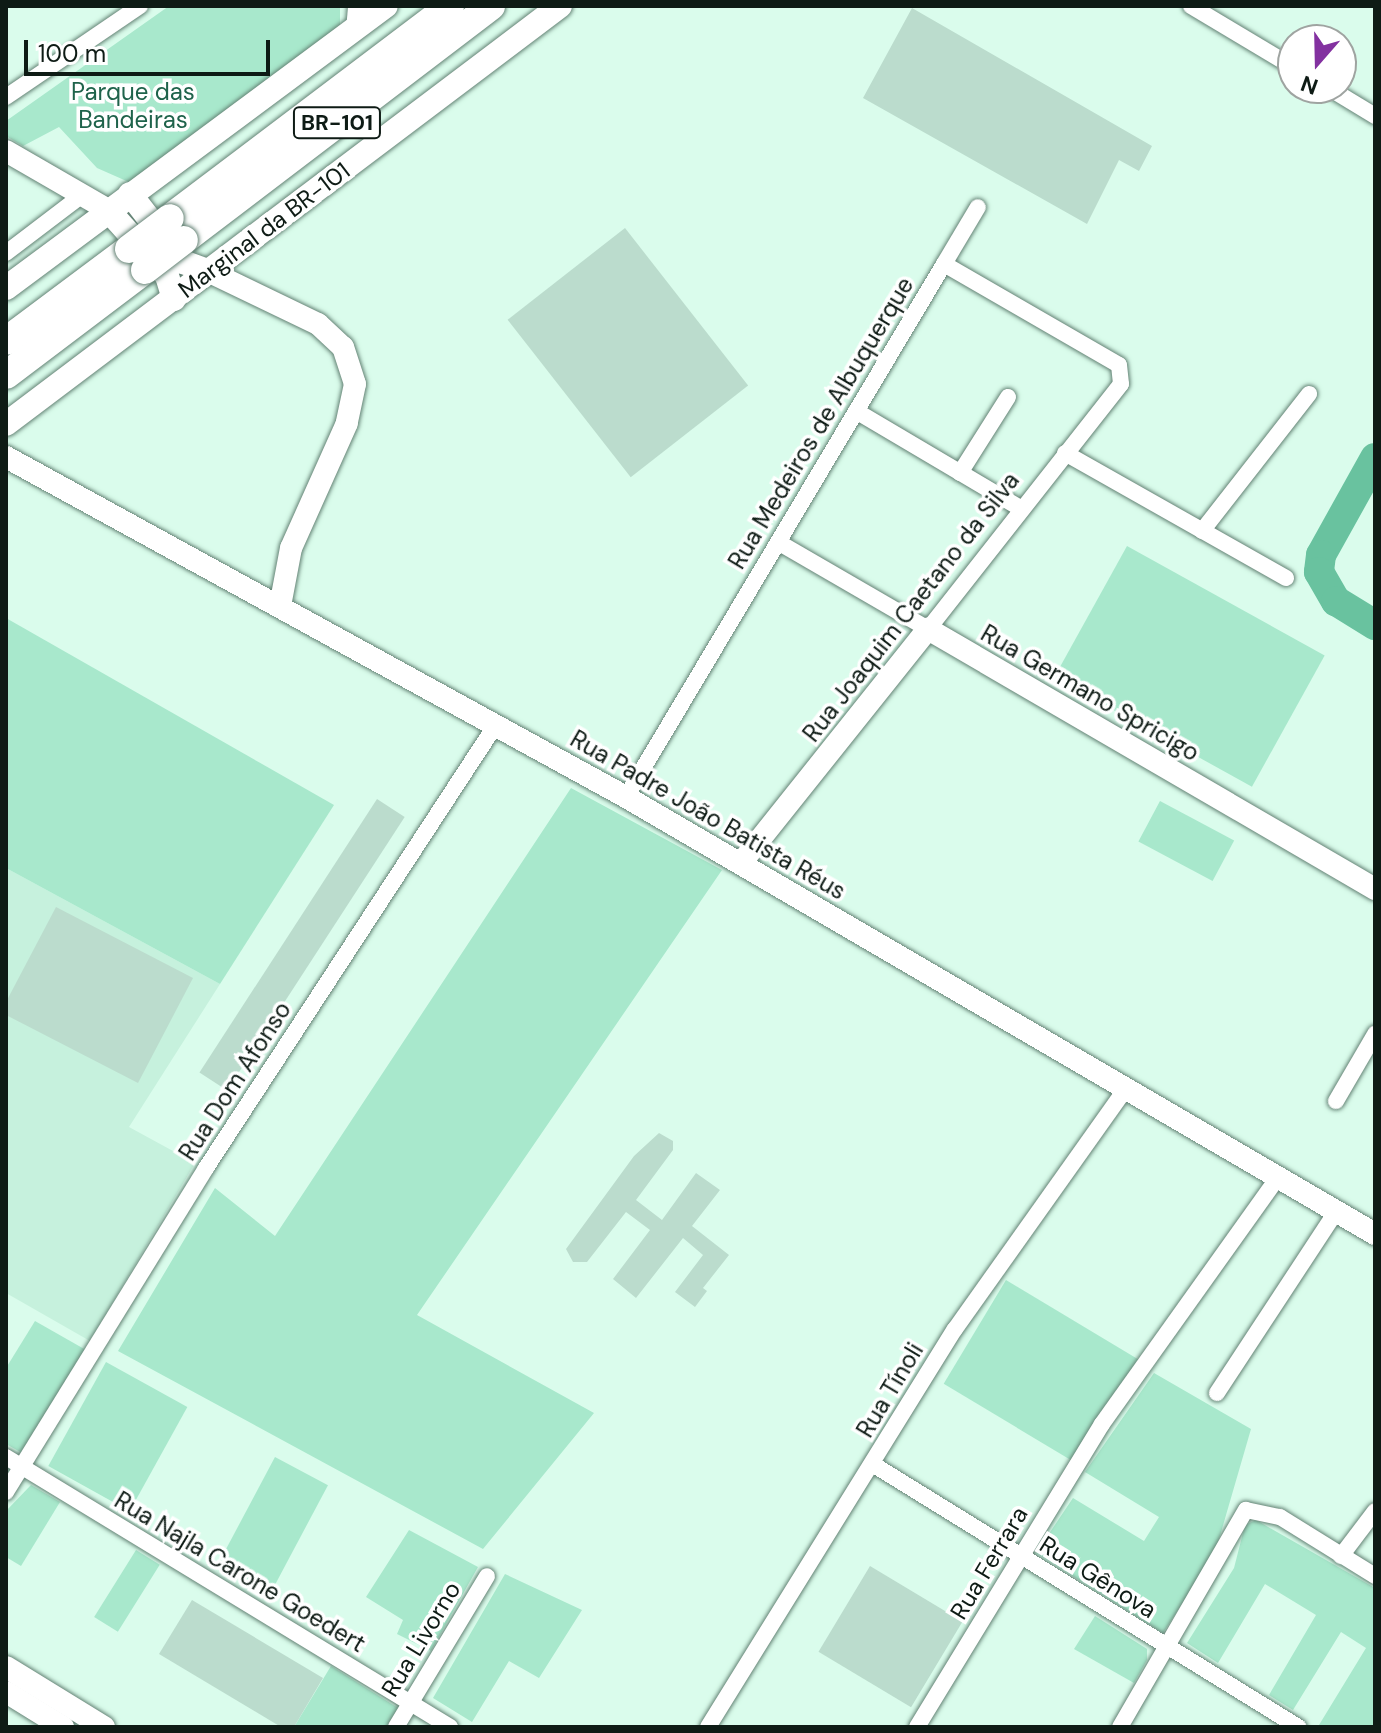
<!DOCTYPE html>
<meta charset="utf-8">
<style>
body{margin:0}
#map{position:relative;width:1381px;height:1733px;overflow:hidden;background:#dafcec;font-family:"DM Sans",sans-serif}
div>[style]{position:absolute}
.built>*{inset:0;background:#c6f1dd}
.green>*{inset:0;background:#a8e8cc;transform-origin:0 0}
.river>*{height:30px;margin:-15px;padding:0 15px;transform-origin:15px;border-radius:15px;background:#69c29f}
.building>*{inset:0;background:#bbdccd;transform-origin:0 0}
.roads{filter:drop-shadow(0 0 2px #638274) drop-shadow(0 0 2px #638274)}
.street>*{height:16px;margin:-8px;padding:0 8px;transform-origin:8px;border-radius:8px;background:#fff}
.secondary>*{height:22px;margin:-11px;padding:0 11px;transform-origin:11px;border-radius:11px;background:#fff}
.primary>*{height:24px;margin:-12px;padding:0 12px;transform-origin:12px;border-radius:12px;background:#fff}
.highway>*{height:28px;margin:-14px;padding:0 14px;transform-origin:14px;border-radius:14px;background:#fff}
.bridges{filter:drop-shadow(0 0 2px #638274) drop-shadow(0 0 2px #638274)}
.highway-bridge>*{height:28px;margin:-14px;padding:0 14px;transform-origin:14px;border-radius:14px;background:#fff}
span{translate:-50% -50%;white-space:nowrap;text-align:center;line-height:1.15;-webkit-text-stroke:7px #fff;paint-order:stroke}
.shield-label span{padding:2px 6px;background:#fff;border:2px solid;border-radius:6px;-webkit-text-stroke-width:0}
.shield-label{font-size:22px;color:#0e1b15;font-weight:700}
.park-label{font-size:24px;color:#1f634b}
.street-label{font-size:24px;color:#0e1b15}
.frame{position:absolute;inset:0;border:8px solid #0e1b15;pointer-events:none}
.north{position:absolute;left:1277px;top:24px;width:80px;height:80px;box-sizing:border-box;background:#fff;border:2px solid #9fa4a1;border-radius:50%;rotate:200deg;font-size:22px;font-weight:700;line-height:32px;text-align:center;color:#0e1b15}
.north::after{content:'';display:block;margin:auto;width:28px;height:36px;background:#8331a0;clip-path:polygon(50% 0,100% 100%,50% 72%,0 100%)}
.scale{position:absolute;left:24px;top:40px;width:246px;height:36px;box-sizing:border-box;border:4px solid #0e1b15;border-top:0;padding-left:10px;font-size:24px;line-height:28px;white-space:nowrap;color:#0e1b15;-webkit-text-stroke:6px #fff;paint-order:stroke}
</style>
<div id="map">
<div class="built">
<div style="clip-path:polygon(6px 868px,220px 984px,129px 1127px,195px 1163px,90px 1341px,6px 1293px)"></div>
</div>
<div class="green">
<div style="clip-path:polygon(169px 6px,340px 6px,340px 29px,131px 183px,97px 168px,59px 127px,23px 146px,6px 136px,6px 121px)"></div>
<div style="left:1127px;top:546px;width:226px;height:150px;rotate:29deg"></div>
<div style="clip-path:polygon(6px 618px,334px 805px,220px 984px,6px 868px)"></div>
<div style="clip-path:polygon(571px 788px,722px 870px,417px 1315px,594px 1413px,483px 1549px,118px 1351px,215px 1188px,275px 1236px)"></div>
<div style="left:1160px;top:801px;width:84px;height:46px;rotate:28deg"></div>
<div style="left:1006px;top:1280px;width:157px;height:121px;rotate:31deg"></div>
<div style="clip-path:polygon(35px 1321px,86px 1350px,22px 1453px,6px 1444px,6px 1368px)"></div>
<div style="left:106px;top:1362px;width:93px;height:119px;rotate:29deg"></div>
<div style="clip-path:polygon(1154px 1373px,1251px 1429px,1215px 1553px,1163px 1633px,1036px 1553px,1073px 1498px,1144px 1541px,1159px 1517px,1085px 1472px)"></div>
<div style="left:275px;top:1457px;width:60px;height:123px;rotate:28deg"></div>
<div style="clip-path:polygon(31px 1485px,60px 1502px,21px 1566px,6px 1557px,6px 1511px)"></div>
<div style="clip-path:polygon(1256px 1520px,1375px 1588px,1375px 1727px,1319px 1725px,1366px 1648px,1341px 1632px,1293px 1710px,1269px 1695px,1316px 1615px,1265px 1584px,1218px 1663px,1187px 1643px,1234px 1568px,1245px 1525px)"></div>
<div style="clip-path:polygon(409px 1530px,478px 1567px,431px 1651px,397px 1634px,403px 1620px,366px 1597px)"></div>
<div style="left:136px;top:1550px;width:28px;height:79px;rotate:32deg"></div>
<div style="clip-path:polygon(505px 1574px,582px 1610px,539px 1678px,509px 1661px,472px 1722px,433px 1698px)"></div>
<div style="clip-path:polygon(1095px 1616px,1147px 1649px,1147px 1660px,1134px 1683px,1074px 1649px)"></div>
<div style="clip-path:polygon(331px 1666px,398px 1708px,386px 1727px,294px 1727px)"></div>
</div>
<div class="river">
<div style="left:1375px;top:458px;width:111px;rotate:119.1deg"></div>
<div style="left:1321px;top:555px;width:17px;rotate:97deg"></div>
<div style="left:1319px;top:572px;width:34px;rotate:60deg"></div>
<div style="left:1336px;top:601px;width:46px;rotate:31.6deg"></div>
</div>
<div class="building">
<div style="clip-path:polygon(912px 8px,1152px 146px,1139px 171px,1119px 160px,1087px 224px,863px 98px)"></div>
<div style="left:625px;top:228px;width:200px;height:149px;rotate:52deg"></div>
<div style="left:377px;top:799px;width:33px;height:326px;rotate:33deg"></div>
<div style="clip-path:polygon(56px 907px,193px 978px,138px 1083px,6px 1015px,6px 1002px)"></div>
<div style="clip-path:polygon(659px 1133px,673px 1141px,673px 1150px,636px 1200px,662px 1220px,696px 1173px,720px 1190px,692px 1226px,729px 1255px,703px 1288px,707px 1291px,695px 1307px,675px 1292px,703px 1255px,683px 1238px,636px 1298px,613px 1279px,650px 1230px,626px 1212px,587px 1262px,573px 1262px,566px 1249px,634px 1156px)"></div>
<div style="left:870px;top:1566px;width:108px;height:100px;rotate:31deg"></div>
<div style="clip-path:polygon(192px 1600px,323px 1678px,294px 1727px,281px 1727px,159px 1654px)"></div>
</div>
<div class="roads">
<div class="street">
<div style="left:1191px;top:6px;width:119px;rotate:30.9deg"></div>
<div style="left:354px;top:30px;width:24px;rotate:-85deg"></div>
<div style="left:1329px;top:88px;width:54px;rotate:31.3deg"></div>
<div style="left:6px;top:97px;width:162px;rotate:-34.2deg"></div>
<div style="left:6px;top:253px;width:96px;rotate:-37.3deg"></div>
<div style="left:944px;top:264px;width:66px;rotate:-59.2deg"></div>
<div style="left:856px;top:411px;width:193px;rotate:30.6deg"></div>
<div style="left:1065px;top:453px;width:254px;rotate:29.5deg"></div>
<div style="left:960px;top:473px;width:90px;rotate:-57.7deg"></div>
<div style="left:1202px;top:531px;width:174px;rotate:-52deg"></div>
<div style="left:626px;top:797px;width:621px;rotate:-59.18deg"></div>
<div style="left:944px;top:264px;width:202px;rotate:30deg"></div>
<div style="left:1119px;top:365px;width:19px;rotate:84deg"></div>
<div style="left:1121px;top:384px;width:312px;rotate:128.2deg"></div>
<div style="left:928px;top:629px;width:173px;rotate:-149.9deg"></div>
<div style="left:1336px;top:1101px;width:78px;rotate:-59.8deg"></div>
<div style="left:1217px;top:1393px;width:217px;rotate:-56.7deg"></div>
<div style="left:6px;top:1457px;width:520px;rotate:31.3deg"></div>
<div style="left:874px;top:1465px;width:499px;rotate:31.7deg"></div>
<div style="left:6px;top:1492px;width:381px;rotate:-58.3deg"></div>
<div style="left:206px;top:1168px;width:528px;rotate:-56.82deg"></div>
<div style="left:1341px;top:1556px;width:56px;rotate:-52.9deg"></div>
<div style="left:396px;top:1727px;width:176px;rotate:-58.9deg"></div>
<div style="left:708px;top:1727px;width:468px;rotate:-58.2deg"></div>
<div style="left:955px;top:1329px;width:297px;rotate:-54.6deg"></div>
<div style="left:917px;top:1727px;width:355px;rotate:-58.6deg"></div>
<div style="left:1102px;top:1424px;width:303px;rotate:-54.5deg"></div>
<div style="left:1120px;top:1727px;width:251px;rotate:-59.9deg"></div>
<div style="left:1246px;top:1510px;width:35px;rotate:12deg"></div>
<div style="left:1280px;top:1517px;width:112px;rotate:31.8deg"></div>
</div>
<div class="secondary">
<div style="left:6px;top:151px;width:118px;rotate:30deg"></div>
<div style="left:210px;top:272px;width:120px;rotate:25.7deg"></div>
<div style="left:318px;top:324px;width:34px;rotate:43deg"></div>
<div style="left:343px;top:347px;width:39px;rotate:72deg"></div>
<div style="left:355px;top:384px;width:40px;rotate:102deg"></div>
<div style="left:347px;top:423px;width:137px;rotate:114.1deg"></div>
<div style="left:291px;top:548px;width:59px;rotate:100.7deg"></div>
<div style="left:6px;top:457px;width:707px;rotate:28.74deg"></div>
<div style="left:626px;top:797px;width:867px;rotate:30.26deg"></div>
<div style="left:741px;top:863px;width:300px;rotate:-51.4deg"></div>
<div style="left:928px;top:629px;width:517px;rotate:30.18deg"></div>
<div style="left:6px;top:1667px;width:115px;rotate:31.5deg"></div>
<div style="left:6px;top:1692px;width:67px;rotate:31.6deg"></div>
</div>
<div class="primary">
<div style="left:130px;top:194px;width:86px;rotate:52.1deg"></div>
<div style="left:183px;top:262px;width:29px;rotate:20deg"></div>
<div style="left:108px;top:210px;width:89px;rotate:48.2deg"></div>
<div style="left:167px;top:276px;width:24px;rotate:73deg"></div>
<div style="left:6px;top:288px;width:473px;rotate:-36.6deg"></div>
<div style="left:6px;top:424px;width:694px;rotate:-37.04deg"></div>
</div>
<div class="highway">
<div style="left:170px;top:218px;width:351px;rotate:-37.1deg"></div>
<div style="left:184px;top:240px;width:386px;rotate:-37.3deg"></div>
<div style="left:6px;top:341px;width:154px;rotate:-36.8deg"></div>
<div style="left:6px;top:375px;width:174px;rotate:-37.1deg"></div>
</div>
</div>
<div class="bridges">
<div class="highway-bridge">
<div style="left:129px;top:249px;width:51px;rotate:-37.1deg"></div>
<div style="left:145px;top:270px;width:49px;rotate:-37.6deg"></div>
</div>
</div>
<div class="shield-label">
<span style="left:337px;top:123px">BR-101</span>
</div>
<div class="park-label">
<span style="left:133px;top:106px">Parque das<br>Bandeiras</span>
</div>
<div class="street-label">
<span style="left:264px;top:230px;rotate:-37deg">Marginal da BR-101</span>
<span style="left:821px;top:423px;rotate:-59deg">Rua Medeiros de Albuquerque</span>
<span style="left:911px;top:607px;rotate:-52deg">Rua Joaquim Caetano da Silva</span>
<span style="left:1090px;top:693px;rotate:30deg">Rua Germano Spricigo</span>
<span style="left:708px;top:815px;rotate:30deg">Rua Padre João Batista Réus</span>
<span style="left:235px;top:1081px;rotate:-57deg">Rua Dom Afonso</span>
<span style="left:890px;top:1390px;rotate:-59deg">Rua Tínoli</span>
<span style="left:989px;top:1563px;rotate:-59deg">Rua Ferrara</span>
<span style="left:240px;top:1572px;rotate:31deg">Rua Najla Carone Goedert</span>
<span style="left:1098px;top:1577px;rotate:32deg">Rua Gênova</span>
<span style="left:421px;top:1639px;rotate:-59deg">Rua Livorno</span>
</div>
<div class="frame"></div>
<div class="north">N</div>
<div class="scale">100 m</div>
</div>
